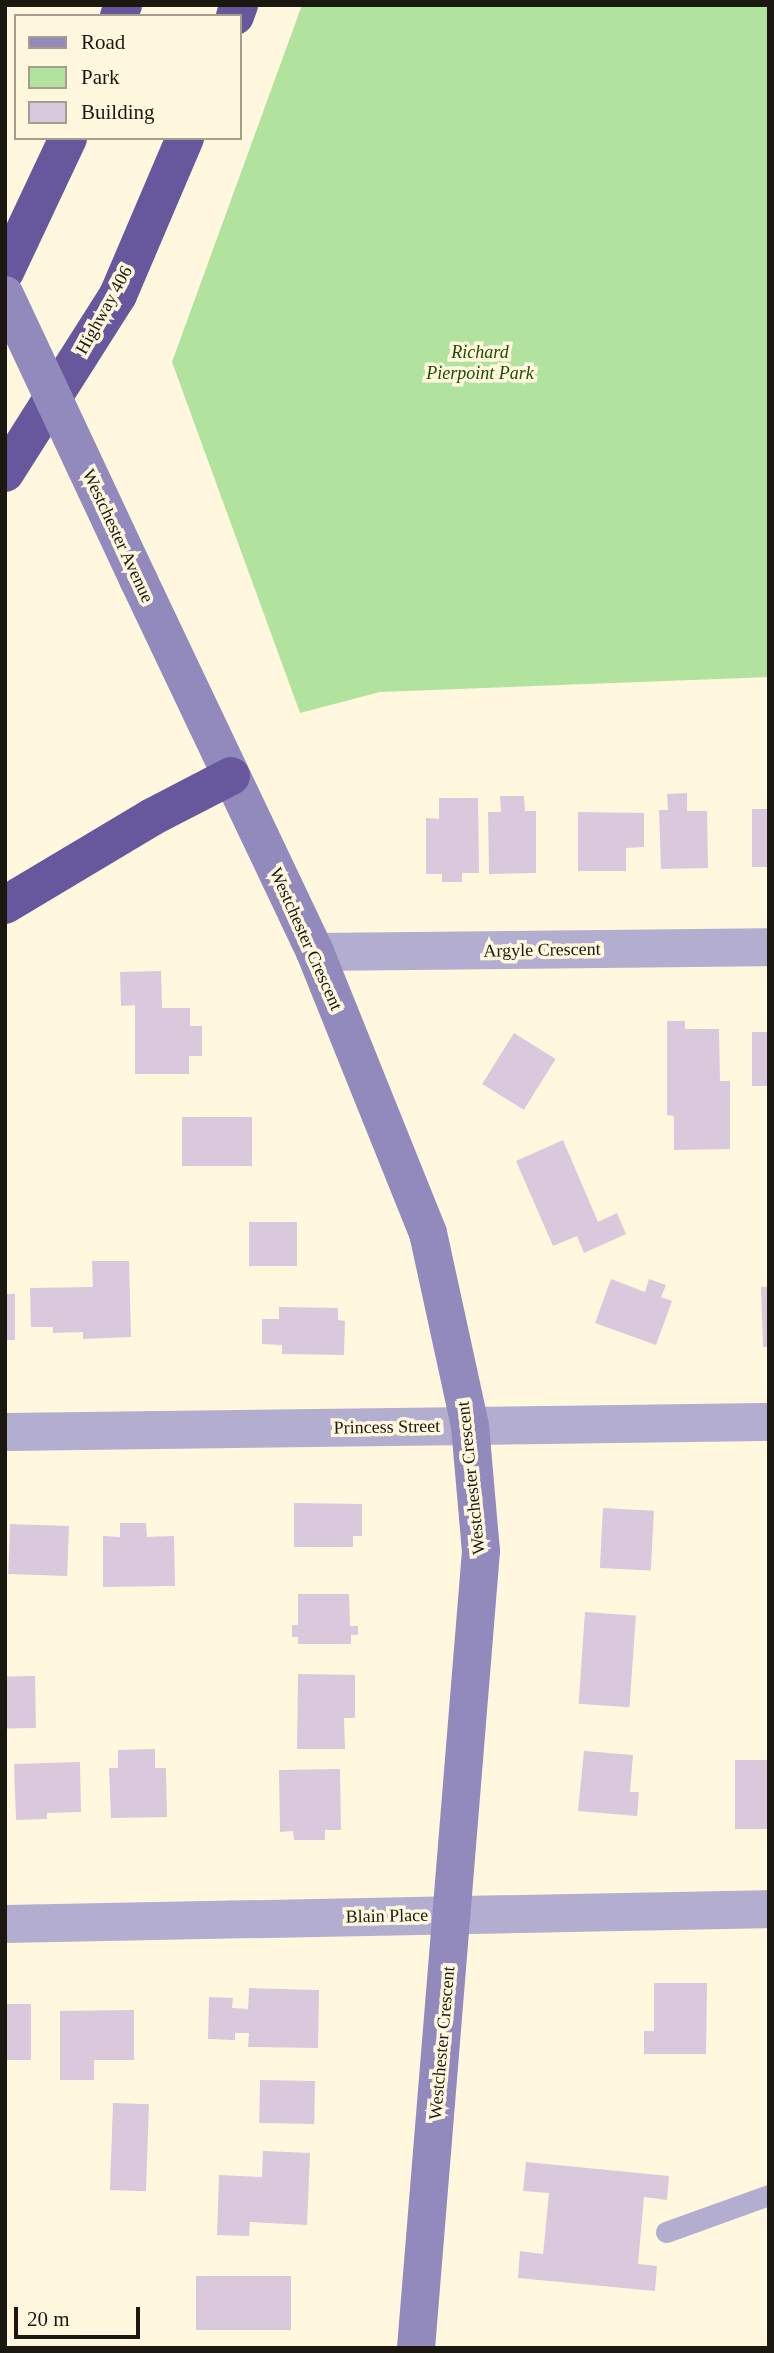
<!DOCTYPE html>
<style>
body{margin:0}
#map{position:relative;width:774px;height:2353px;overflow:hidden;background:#fff8de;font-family:Georgia,serif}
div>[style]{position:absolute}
.green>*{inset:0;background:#b1e39e}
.building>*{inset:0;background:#dac8dd;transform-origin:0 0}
.service>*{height:21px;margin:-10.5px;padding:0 10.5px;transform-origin:10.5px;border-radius:10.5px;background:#b3aed0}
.minor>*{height:38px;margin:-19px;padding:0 19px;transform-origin:19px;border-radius:19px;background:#b3aed0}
.secondary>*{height:38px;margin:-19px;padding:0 19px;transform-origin:19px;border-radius:19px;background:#9289bc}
.motorway>*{height:38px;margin:-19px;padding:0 19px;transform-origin:19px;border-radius:19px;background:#67589e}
.secondary-bridge>*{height:38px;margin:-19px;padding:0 19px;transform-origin:19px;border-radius:19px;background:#9289bc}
span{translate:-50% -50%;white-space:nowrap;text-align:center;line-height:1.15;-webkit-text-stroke:7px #fff8de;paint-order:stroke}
.street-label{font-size:18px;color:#1b180f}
.park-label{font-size:18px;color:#1e4d02;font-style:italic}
.frame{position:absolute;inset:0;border:7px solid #1b180f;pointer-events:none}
.legend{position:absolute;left:14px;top:14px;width:228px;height:126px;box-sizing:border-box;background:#fff8de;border:2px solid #a49e8b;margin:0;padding:9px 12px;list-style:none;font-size:21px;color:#1b180f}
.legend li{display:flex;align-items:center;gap:14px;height:35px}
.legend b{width:35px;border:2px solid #a49e8b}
.scale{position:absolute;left:14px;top:2307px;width:126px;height:32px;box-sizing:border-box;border:4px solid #1b180f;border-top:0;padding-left:9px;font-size:21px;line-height:24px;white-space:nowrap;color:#1b180f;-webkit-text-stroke:5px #fff8de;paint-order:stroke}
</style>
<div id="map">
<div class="green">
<div style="clip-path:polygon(302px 5px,769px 5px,769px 677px,380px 692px,300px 713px,172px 362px)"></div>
</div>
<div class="building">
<div style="clip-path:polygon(687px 793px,687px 811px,707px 811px,708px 868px,661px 869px,659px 810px,668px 810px,667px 794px)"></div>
<div style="clip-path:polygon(500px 796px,524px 796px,525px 811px,536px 811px,536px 873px,489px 874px,488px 812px,501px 812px)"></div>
<div style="clip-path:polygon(439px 798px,478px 798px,479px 873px,462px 873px,462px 882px,442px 882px,442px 874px,426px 874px,426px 818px,439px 819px)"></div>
<div style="left:752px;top:809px;width:17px;height:58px"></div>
<div style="clip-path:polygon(578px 812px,644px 813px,644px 847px,626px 848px,626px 871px,578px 871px)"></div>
<div style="clip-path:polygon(161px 971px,162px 1008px,190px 1008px,190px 1026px,202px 1026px,202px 1056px,189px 1056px,189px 1074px,135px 1074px,135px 1005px,121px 1006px,120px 972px)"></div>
<div style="clip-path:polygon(667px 1021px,685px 1021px,685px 1029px,719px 1029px,720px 1081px,730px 1081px,730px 1149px,674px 1150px,674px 1116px,667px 1115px)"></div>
<div style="left:752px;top:1032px;width:17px;height:54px"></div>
<div style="left:514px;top:1033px;width:49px;height:60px;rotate:32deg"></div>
<div style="left:182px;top:1117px;width:70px;height:49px"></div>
<div style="clip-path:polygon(563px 1140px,598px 1222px,617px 1213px,626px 1234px,584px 1253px,577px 1236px,553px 1246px,516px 1161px)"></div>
<div style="left:249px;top:1222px;width:48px;height:44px"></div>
<div style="clip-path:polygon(92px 1261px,129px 1261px,131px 1337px,83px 1339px,83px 1332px,53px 1333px,53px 1327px,31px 1327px,30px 1288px,93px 1287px)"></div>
<div style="clip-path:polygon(611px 1279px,645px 1292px,649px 1279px,666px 1285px,661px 1297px,672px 1301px,656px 1345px,595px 1323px)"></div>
<div style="clip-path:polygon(761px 1287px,769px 1287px,769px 1347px,763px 1347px)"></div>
<div style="left:5px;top:1294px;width:10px;height:46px"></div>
<div style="clip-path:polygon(279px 1307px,338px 1308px,338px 1320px,345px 1321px,344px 1355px,282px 1354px,282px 1345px,262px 1344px,262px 1319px,279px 1319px)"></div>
<div style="clip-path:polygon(294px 1503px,362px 1504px,362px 1536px,353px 1536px,353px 1547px,294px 1547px)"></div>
<div style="left:603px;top:1508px;width:51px;height:60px;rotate:3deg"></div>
<div style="clip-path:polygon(120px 1523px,146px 1523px,147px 1537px,174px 1536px,175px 1586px,103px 1587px,103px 1536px,120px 1537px)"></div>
<div style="left:10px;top:1524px;width:59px;height:50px;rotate:2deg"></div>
<div style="clip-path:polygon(298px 1594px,349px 1594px,350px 1626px,358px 1626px,358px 1635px,351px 1635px,351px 1644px,298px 1644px,298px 1637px,292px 1637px,292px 1625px,298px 1625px)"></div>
<div style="left:585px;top:1612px;width:51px;height:92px;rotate:4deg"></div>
<div style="clip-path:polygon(298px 1674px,355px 1675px,355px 1718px,344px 1718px,345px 1749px,297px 1749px)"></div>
<div style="left:35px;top:1676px;width:52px;height:30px;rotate:89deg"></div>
<div style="clip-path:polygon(155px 1749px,155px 1768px,166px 1768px,167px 1817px,111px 1818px,109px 1768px,118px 1768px,118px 1750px)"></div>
<div style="clip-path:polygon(584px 1751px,633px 1755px,630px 1792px,639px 1792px,637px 1816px,578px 1811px)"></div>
<div style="left:735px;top:1760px;width:34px;height:69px"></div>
<div style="clip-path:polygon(80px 1762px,81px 1812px,47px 1813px,47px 1819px,16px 1820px,14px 1764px)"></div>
<div style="clip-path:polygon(340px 1769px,341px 1830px,325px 1830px,325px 1840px,294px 1840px,293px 1831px,280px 1832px,279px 1770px)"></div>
<div style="clip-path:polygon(654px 1983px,707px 1983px,706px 2054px,644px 2054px,644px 2031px,654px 2031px)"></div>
<div style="clip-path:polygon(249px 1988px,319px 1990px,318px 2048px,248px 2047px,249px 2033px,235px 2033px,235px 2040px,208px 2039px,209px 1997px,233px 1998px,232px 2008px,248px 2009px)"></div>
<div style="left:5px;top:2004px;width:26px;height:56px"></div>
<div style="clip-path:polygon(134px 2010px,134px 2060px,94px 2060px,94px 2080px,60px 2080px,60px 2011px)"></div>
<div style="left:260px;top:2080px;width:55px;height:43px;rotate:1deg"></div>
<div style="left:113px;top:2103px;width:36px;height:87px;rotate:2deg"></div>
<div style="clip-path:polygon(263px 2151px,310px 2153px,307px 2225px,250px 2222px,249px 2236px,217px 2235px,219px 2175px,262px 2177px)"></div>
<div style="clip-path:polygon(526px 2162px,669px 2176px,667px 2200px,644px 2197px,638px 2264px,657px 2266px,655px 2291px,518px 2278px,520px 2251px,543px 2254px,549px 2193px,523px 2191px)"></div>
<div style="left:291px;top:2276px;width:54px;height:95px;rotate:90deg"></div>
</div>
<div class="service">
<div style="left:666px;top:2232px;width:109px;rotate:-19.8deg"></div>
</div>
<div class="minor">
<div style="left:315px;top:952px;width:454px;rotate:-0.6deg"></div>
<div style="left:5px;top:1432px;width:764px;rotate:-0.75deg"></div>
<div style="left:5px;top:1924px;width:764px;rotate:-1.12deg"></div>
</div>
<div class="secondary">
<div style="left:138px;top:579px;width:413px;rotate:64.6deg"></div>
<div style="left:315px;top:952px;width:303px;rotate:68.1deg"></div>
<div style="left:428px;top:1233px;width:198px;rotate:77.7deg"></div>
<div style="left:470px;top:1426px;width:125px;rotate:85deg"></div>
<div style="left:481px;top:1551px;width:800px;rotate:94.66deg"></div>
</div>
<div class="motorway">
<div style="left:119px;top:16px;width:12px;rotate:-70deg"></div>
<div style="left:235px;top:16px;width:12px;rotate:-70deg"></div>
<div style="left:5px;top:272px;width:148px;rotate:-64.8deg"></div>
<div style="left:5px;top:473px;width:211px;rotate:-57.6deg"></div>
<div style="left:118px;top:295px;width:171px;rotate:-66.9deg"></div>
<div style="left:5px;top:905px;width:171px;rotate:-30.9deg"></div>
<div style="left:152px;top:817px;width:89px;rotate:-27.4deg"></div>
</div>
<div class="secondary-bridge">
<div style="left:5px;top:295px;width:314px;rotate:64.9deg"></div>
</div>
<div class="street-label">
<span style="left:104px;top:310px;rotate:-61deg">Highway 406</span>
<span style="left:118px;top:536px;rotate:65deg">Westchester Avenue</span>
<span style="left:306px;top:939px;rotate:66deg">Westchester Crescent</span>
<span style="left:542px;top:950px;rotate:-1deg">Argyle Crescent</span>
<span style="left:387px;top:1427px;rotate:-1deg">Princess Street</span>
<span style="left:471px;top:1478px;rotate:-96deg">Westchester Crescent</span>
<span style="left:387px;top:1916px;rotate:-1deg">Blain Place</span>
<span style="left:442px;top:2043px;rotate:-85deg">Westchester Crescent</span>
</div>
<div class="park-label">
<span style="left:480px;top:363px">Richard<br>Pierpoint Park</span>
</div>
<div class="frame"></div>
<ul class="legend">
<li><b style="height:9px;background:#9289bc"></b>Road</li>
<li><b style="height:19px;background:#b1e39e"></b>Park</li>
<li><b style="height:19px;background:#dac8dd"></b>Building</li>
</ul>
<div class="scale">20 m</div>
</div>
